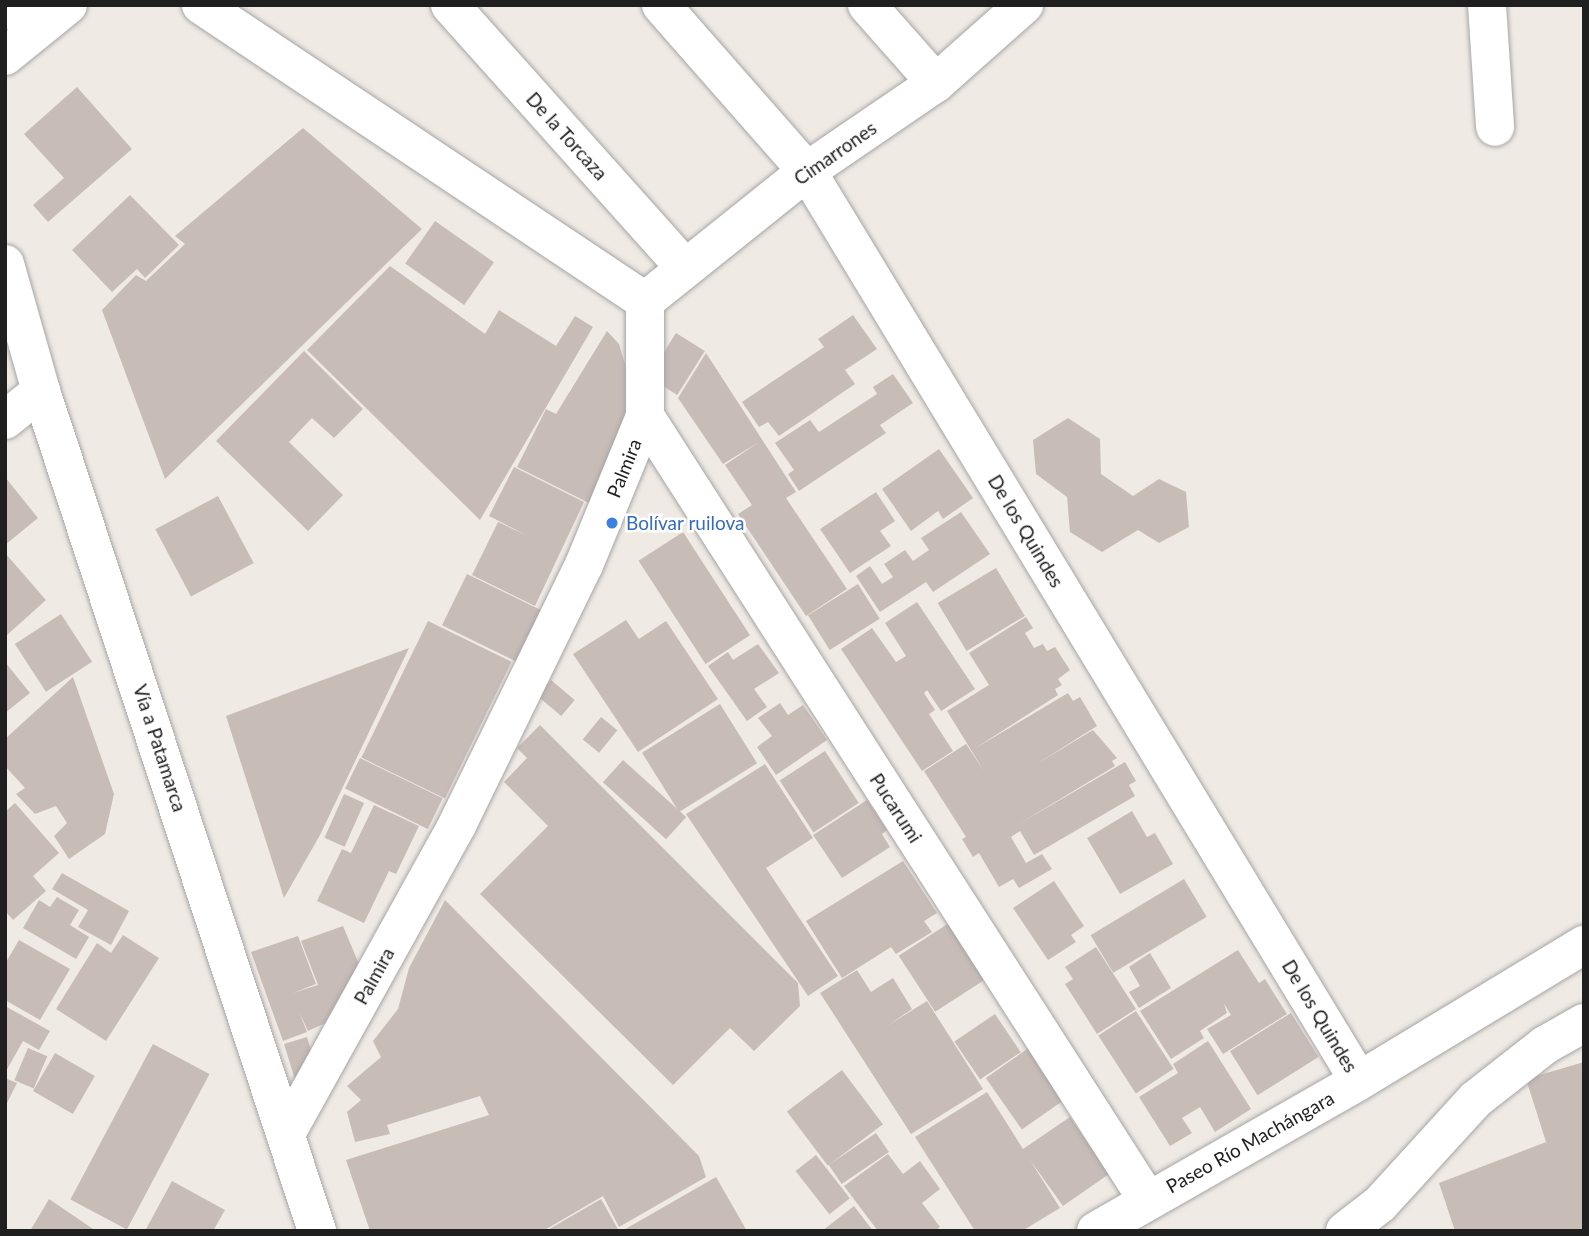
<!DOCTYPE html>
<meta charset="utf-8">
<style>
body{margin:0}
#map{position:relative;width:1589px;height:1236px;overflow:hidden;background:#f0eae4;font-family:Lato,sans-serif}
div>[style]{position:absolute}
.building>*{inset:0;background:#c8bcb7;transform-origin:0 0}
.roads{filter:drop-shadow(0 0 2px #a6a6a6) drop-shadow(0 0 2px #a6a6a6)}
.minor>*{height:38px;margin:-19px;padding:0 19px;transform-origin:19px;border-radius:19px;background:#fff}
.dots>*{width:19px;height:19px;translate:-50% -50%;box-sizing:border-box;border:4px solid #fff;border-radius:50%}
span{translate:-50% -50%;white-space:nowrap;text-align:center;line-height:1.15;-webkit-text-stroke:5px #fff;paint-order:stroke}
.street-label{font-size:19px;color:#1f1f1f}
.shop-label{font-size:19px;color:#366cbe}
.left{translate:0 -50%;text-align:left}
.frame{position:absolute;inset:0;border:7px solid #1f1f1f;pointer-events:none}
</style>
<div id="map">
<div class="building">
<div style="clip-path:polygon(77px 87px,132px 149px,48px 222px,33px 205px,64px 178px,24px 134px)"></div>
<div style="clip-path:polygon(303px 128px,422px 229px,165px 479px,102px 310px,136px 275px,146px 281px,185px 244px,175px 236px)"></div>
<div style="clip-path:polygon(130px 195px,179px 245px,145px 278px,137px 269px,112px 292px,72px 250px)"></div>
<div style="left:435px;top:221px;width:72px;height:52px;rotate:35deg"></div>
<div style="clip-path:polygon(390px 266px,485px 334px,499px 310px,556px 346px,575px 316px,593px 327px,480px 520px,307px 350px)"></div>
<div style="clip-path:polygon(853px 315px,877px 349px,845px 370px,855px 384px,779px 436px,768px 422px,759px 427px,742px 402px,824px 347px,818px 339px)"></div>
<div style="clip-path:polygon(607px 331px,619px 344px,627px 371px,626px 406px,625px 426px,595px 506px,517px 467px,546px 409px,556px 414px)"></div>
<div style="left:676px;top:333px;width:34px;height:52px;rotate:32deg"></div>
<div style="clip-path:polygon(304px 351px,363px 409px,334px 438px,312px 418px,289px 442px,343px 495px,308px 531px,216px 441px)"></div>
<div style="clip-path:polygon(706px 353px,796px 492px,786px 498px,847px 589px,806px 616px,738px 514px,752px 505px,725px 465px,759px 442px,723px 464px,678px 398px)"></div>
<div style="clip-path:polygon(893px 374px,913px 403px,880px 425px,886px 433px,799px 491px,788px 474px,794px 470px,775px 443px,810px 420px,819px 432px,877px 394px,873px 387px)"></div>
<div style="clip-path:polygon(1068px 418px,1100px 439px,1101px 474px,1133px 496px,1159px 479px,1186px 492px,1189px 527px,1159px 543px,1138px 530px,1102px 552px,1070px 532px,1067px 497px,1036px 474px,1033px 440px)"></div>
<div style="clip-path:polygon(939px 449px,973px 498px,943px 519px,938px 511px,911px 531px,882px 489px)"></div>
<div style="clip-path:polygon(514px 467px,584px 502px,535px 606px,472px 575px,498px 522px,526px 535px,489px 516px)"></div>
<div style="clip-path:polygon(5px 477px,38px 518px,5px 545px)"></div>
<div style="clip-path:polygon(876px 492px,895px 521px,880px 531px,891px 546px,850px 573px,820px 529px)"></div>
<div style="left:218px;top:496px;width:76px;height:71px;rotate:62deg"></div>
<div style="clip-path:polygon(961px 512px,990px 554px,933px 592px,926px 582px,880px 612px,856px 576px,870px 566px,882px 584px,893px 577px,884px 564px,905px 550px,913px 561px,929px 550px,921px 538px)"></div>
<div style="left:683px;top:532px;width:123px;height:53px;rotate:57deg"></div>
<div style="clip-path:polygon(5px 553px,46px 600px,7px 635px,5px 633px)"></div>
<div style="left:996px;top:568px;width:56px;height:68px;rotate:59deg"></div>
<div style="left:467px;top:574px;width:86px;height:57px;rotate:26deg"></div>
<div style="left:858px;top:584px;width:41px;height:59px;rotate:58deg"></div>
<div style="clip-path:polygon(917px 602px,975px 689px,941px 711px,927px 690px,924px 693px,935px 710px,929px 714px,953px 751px,922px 771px,841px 649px,872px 628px,896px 662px,906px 656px,885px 623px)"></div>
<div style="left:61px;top:614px;width:57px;height:55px;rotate:57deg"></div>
<div style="clip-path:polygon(1026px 617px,1033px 628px,1025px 633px,1034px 648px,1043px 644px,1047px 651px,1055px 647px,1070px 670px,1058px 679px,1062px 685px,1055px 689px,1058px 695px,974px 749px,1068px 693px,1073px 701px,1080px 697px,1097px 726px,1035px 765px,1093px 730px,1117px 758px,1112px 761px,1115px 766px,1017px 825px,1125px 762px,1136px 781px,1129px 785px,1135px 796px,1034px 855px,1020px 831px,1011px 837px,1026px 863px,1042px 854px,1052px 869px,1019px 888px,1013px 879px,999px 887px,979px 853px,973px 857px,962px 839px,966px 837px,924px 771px,966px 744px,984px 771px,947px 711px,989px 685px,969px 653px)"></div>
<div style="clip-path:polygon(626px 620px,639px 639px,666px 621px,718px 699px,638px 752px,573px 654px)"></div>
<div style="left:428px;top:621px;width:93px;height:152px;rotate:26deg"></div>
<div style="clip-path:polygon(758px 644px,779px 673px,754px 689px,767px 707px,747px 721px,708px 666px,728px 652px,733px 660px)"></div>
<div style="clip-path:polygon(409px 648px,320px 835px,284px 898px,226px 716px)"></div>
<div style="clip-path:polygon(5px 662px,30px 693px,5px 713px)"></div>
<div style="clip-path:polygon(73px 677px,114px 794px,105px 834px,69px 859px,54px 836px,67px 823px,56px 806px,35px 814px,16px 794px,25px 788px,5px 766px,5px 739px)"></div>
<div style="left:551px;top:680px;width:31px;height:21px;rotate:40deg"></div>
<div style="clip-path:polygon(780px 703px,788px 715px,803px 705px,827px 740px,776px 775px,757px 747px,772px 736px,758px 718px)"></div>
<div style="left:720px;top:704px;width:70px;height:92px;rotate:58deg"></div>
<div style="left:601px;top:717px;width:21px;height:29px;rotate:39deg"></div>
<div style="clip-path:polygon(540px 725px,798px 983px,800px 1006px,754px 1051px,730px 1028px,673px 1085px,480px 894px,548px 826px,504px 782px,527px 758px,517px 748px)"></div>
<div style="left:825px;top:751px;width:62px;height:54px;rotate:57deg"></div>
<div style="left:360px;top:758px;width:92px;height:34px;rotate:26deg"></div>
<div style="left:623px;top:760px;width:85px;height:30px;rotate:42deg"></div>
<div style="clip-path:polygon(765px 764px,813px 838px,766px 868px,838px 976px,808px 996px,686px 814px)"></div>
<div style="left:344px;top:794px;width:22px;height:48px;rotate:24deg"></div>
<div style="clip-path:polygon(867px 800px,887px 830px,882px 834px,890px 847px,842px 878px,813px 835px)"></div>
<div style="clip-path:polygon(15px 803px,59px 853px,33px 876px,46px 891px,13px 920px,5px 911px,5px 812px)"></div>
<div style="clip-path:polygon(374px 805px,419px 826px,396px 874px,389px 871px,364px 923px,317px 901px,342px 849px,351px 853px)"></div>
<div style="clip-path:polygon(1132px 811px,1147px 837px,1155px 833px,1173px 864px,1120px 894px,1087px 838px)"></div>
<div style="clip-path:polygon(903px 861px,937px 913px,924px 921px,932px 932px,896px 954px,891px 947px,842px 978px,806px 921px)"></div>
<div style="clip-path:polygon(62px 873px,129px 911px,111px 945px,78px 927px,88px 910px,52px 889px)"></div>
<div style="left:1184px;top:879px;width:44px;height:109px;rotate:59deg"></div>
<div style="clip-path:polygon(1054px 881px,1084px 926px,1071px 935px,1076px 942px,1048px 960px,1013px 908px)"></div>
<div style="clip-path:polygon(57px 897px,79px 910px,70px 925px,89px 937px,76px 959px,23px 928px,39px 900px,50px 907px)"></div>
<div style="clip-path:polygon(445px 900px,699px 1156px,706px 1177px,619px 1227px,603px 1196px,543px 1231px,370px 1231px,346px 1160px,489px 1115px,480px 1096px,387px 1125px,390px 1134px,355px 1142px,347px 1112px,361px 1100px,347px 1086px,381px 1057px,373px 1041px,398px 1009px,409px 968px)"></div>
<div style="left:949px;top:923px;width:67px;height:60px;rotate:57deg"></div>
<div style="clip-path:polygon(343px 926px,359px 964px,339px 1017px,308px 1031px,299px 1012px,307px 1032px,283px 1041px,251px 952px,298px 936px,316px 984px,293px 993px,318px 985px,301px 941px)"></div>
<div style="clip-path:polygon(123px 935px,159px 958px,106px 1041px,56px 1009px,97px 943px,111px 953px)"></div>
<div style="clip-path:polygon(19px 940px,70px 969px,40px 1020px,5px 1000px,5px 964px)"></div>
<div style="clip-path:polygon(1096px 947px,1136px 1009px,1097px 1034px,1065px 984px,1073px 979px,1065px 967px)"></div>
<div style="clip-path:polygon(1238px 950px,1259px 983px,1265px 979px,1287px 1014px,1223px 1054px,1207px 1029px,1231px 1015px,1224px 1004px,1227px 1013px,1200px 1031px,1204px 1038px,1171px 1059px,1140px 1011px)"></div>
<div style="clip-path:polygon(1150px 953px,1171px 988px,1139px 1008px,1129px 992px,1140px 986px,1129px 967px)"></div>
<div style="clip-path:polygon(857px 970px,871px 992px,893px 978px,912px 1009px,887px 1026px,927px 1001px,983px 1089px,911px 1134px,820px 993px)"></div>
<div style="clip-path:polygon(5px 1006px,50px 1031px,39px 1050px,23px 1041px,5px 1073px)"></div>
<div style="left:1136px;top:1011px;width:69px;height:45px;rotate:57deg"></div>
<div style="left:1291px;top:1013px;width:52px;height:72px;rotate:58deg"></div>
<div style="left:995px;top:1014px;width:46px;height:49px;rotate:56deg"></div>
<div style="left:307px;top:1037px;width:38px;height:24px;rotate:73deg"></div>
<div style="clip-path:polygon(1208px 1041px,1251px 1109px,1215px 1132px,1200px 1107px,1182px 1118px,1192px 1133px,1170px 1146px,1139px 1097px,1178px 1073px,1173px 1064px)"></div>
<div style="left:153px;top:1044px;width:64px;height:176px;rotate:28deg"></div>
<div style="left:1030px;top:1047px;width:63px;height:54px;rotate:55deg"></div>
<div style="left:28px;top:1048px;width:21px;height:35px;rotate:23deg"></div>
<div style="left:55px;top:1053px;width:46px;height:44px;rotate:30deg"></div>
<div style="clip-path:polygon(1584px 1062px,1584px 1231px,1455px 1231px,1439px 1183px,1546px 1142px,1526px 1079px)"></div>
<div style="left:842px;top:1070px;width:68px;height:69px;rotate:53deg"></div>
<div style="clip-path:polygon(5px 1078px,17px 1083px,5px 1107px)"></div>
<div style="clip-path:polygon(987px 1092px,1023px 1149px,1070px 1117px,1109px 1174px,1063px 1206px,1030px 1160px,1060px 1208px,1022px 1231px,975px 1231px,915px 1137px)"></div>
<div style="left:876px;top:1133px;width:23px;height:57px;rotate:56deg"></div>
<div style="clip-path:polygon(888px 1154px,903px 1174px,920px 1161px,940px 1189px,922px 1203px,940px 1227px,935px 1231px,878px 1231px,844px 1186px)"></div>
<div style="left:816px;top:1155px;width:55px;height:26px;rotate:52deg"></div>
<div style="clip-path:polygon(716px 1177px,747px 1231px,622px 1231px)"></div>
<div style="clip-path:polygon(172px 1181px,225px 1210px,213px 1231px,145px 1231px)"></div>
<div style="clip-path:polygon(49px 1199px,96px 1231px,30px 1231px)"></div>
<div style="clip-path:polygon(601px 1199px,619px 1231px,546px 1231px)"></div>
<div style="clip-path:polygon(854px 1206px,873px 1231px,822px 1231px)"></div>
</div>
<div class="roads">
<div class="minor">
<div style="left:201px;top:5px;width:534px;rotate:33.69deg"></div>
<div style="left:450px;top:5px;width:351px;rotate:48.2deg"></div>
<div style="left:661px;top:5px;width:221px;rotate:48.7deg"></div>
<div style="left:807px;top:171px;width:1064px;rotate:58.76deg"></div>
<div style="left:867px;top:5px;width:104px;rotate:48.5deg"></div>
<div style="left:1487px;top:5px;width:122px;rotate:86.2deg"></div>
<div style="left:5px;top:10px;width:45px;rotate:-6.3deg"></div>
<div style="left:5px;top:56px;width:81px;rotate:-39deg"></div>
<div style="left:5px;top:264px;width:132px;rotate:74.2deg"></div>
<div style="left:41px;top:391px;width:884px;rotate:71.81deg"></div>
<div style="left:645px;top:301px;width:208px;rotate:-38.7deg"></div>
<div style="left:807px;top:171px;width:156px;rotate:-34.3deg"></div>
<div style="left:936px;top:83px;width:118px;rotate:-41.6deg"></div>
<div style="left:645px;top:416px;width:930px;rotate:57.34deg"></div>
<div style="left:5px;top:420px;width:46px;rotate:-38.9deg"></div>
<div style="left:287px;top:1132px;width:353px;rotate:-61deg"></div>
<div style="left:458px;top:823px;width:287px;rotate:-64deg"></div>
<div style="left:584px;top:565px;width:161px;rotate:-67.7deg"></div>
<div style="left:645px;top:416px;width:115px;rotate:-90deg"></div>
<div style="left:1096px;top:1231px;width:303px;rotate:-29.7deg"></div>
<div style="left:1359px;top:1081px;width:263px;rotate:-31.2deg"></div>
<div style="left:1345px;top:1231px;width:44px;rotate:-37.6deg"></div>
<div style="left:1380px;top:1204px;width:142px;rotate:-47.6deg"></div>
<div style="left:1476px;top:1099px;width:88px;rotate:-38deg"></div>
<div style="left:1545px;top:1045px;width:45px;rotate:-29.4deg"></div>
</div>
</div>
<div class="dots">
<div style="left:612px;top:523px;background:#3f7fe0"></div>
</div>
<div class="street-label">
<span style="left:567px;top:136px;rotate:48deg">De la Torcaza</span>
<span style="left:835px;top:153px;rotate:-35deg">Cimarrones</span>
<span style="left:624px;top:468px;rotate:-68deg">Palmira</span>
<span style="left:1026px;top:531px;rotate:59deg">De los Quindes</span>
<span style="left:160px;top:748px;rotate:72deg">Vía a Patamarca</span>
<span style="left:896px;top:808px;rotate:57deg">Pucarumi</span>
<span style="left:374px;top:976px;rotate:-61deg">Palmira</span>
<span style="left:1320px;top:1016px;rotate:59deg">De los Quindes</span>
<span style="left:1250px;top:1142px;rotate:-29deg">Paseo Río Machángara</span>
</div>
<div class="shop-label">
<span class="left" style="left:626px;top:523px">Bolívar ruilova</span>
</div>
<div class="frame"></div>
</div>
